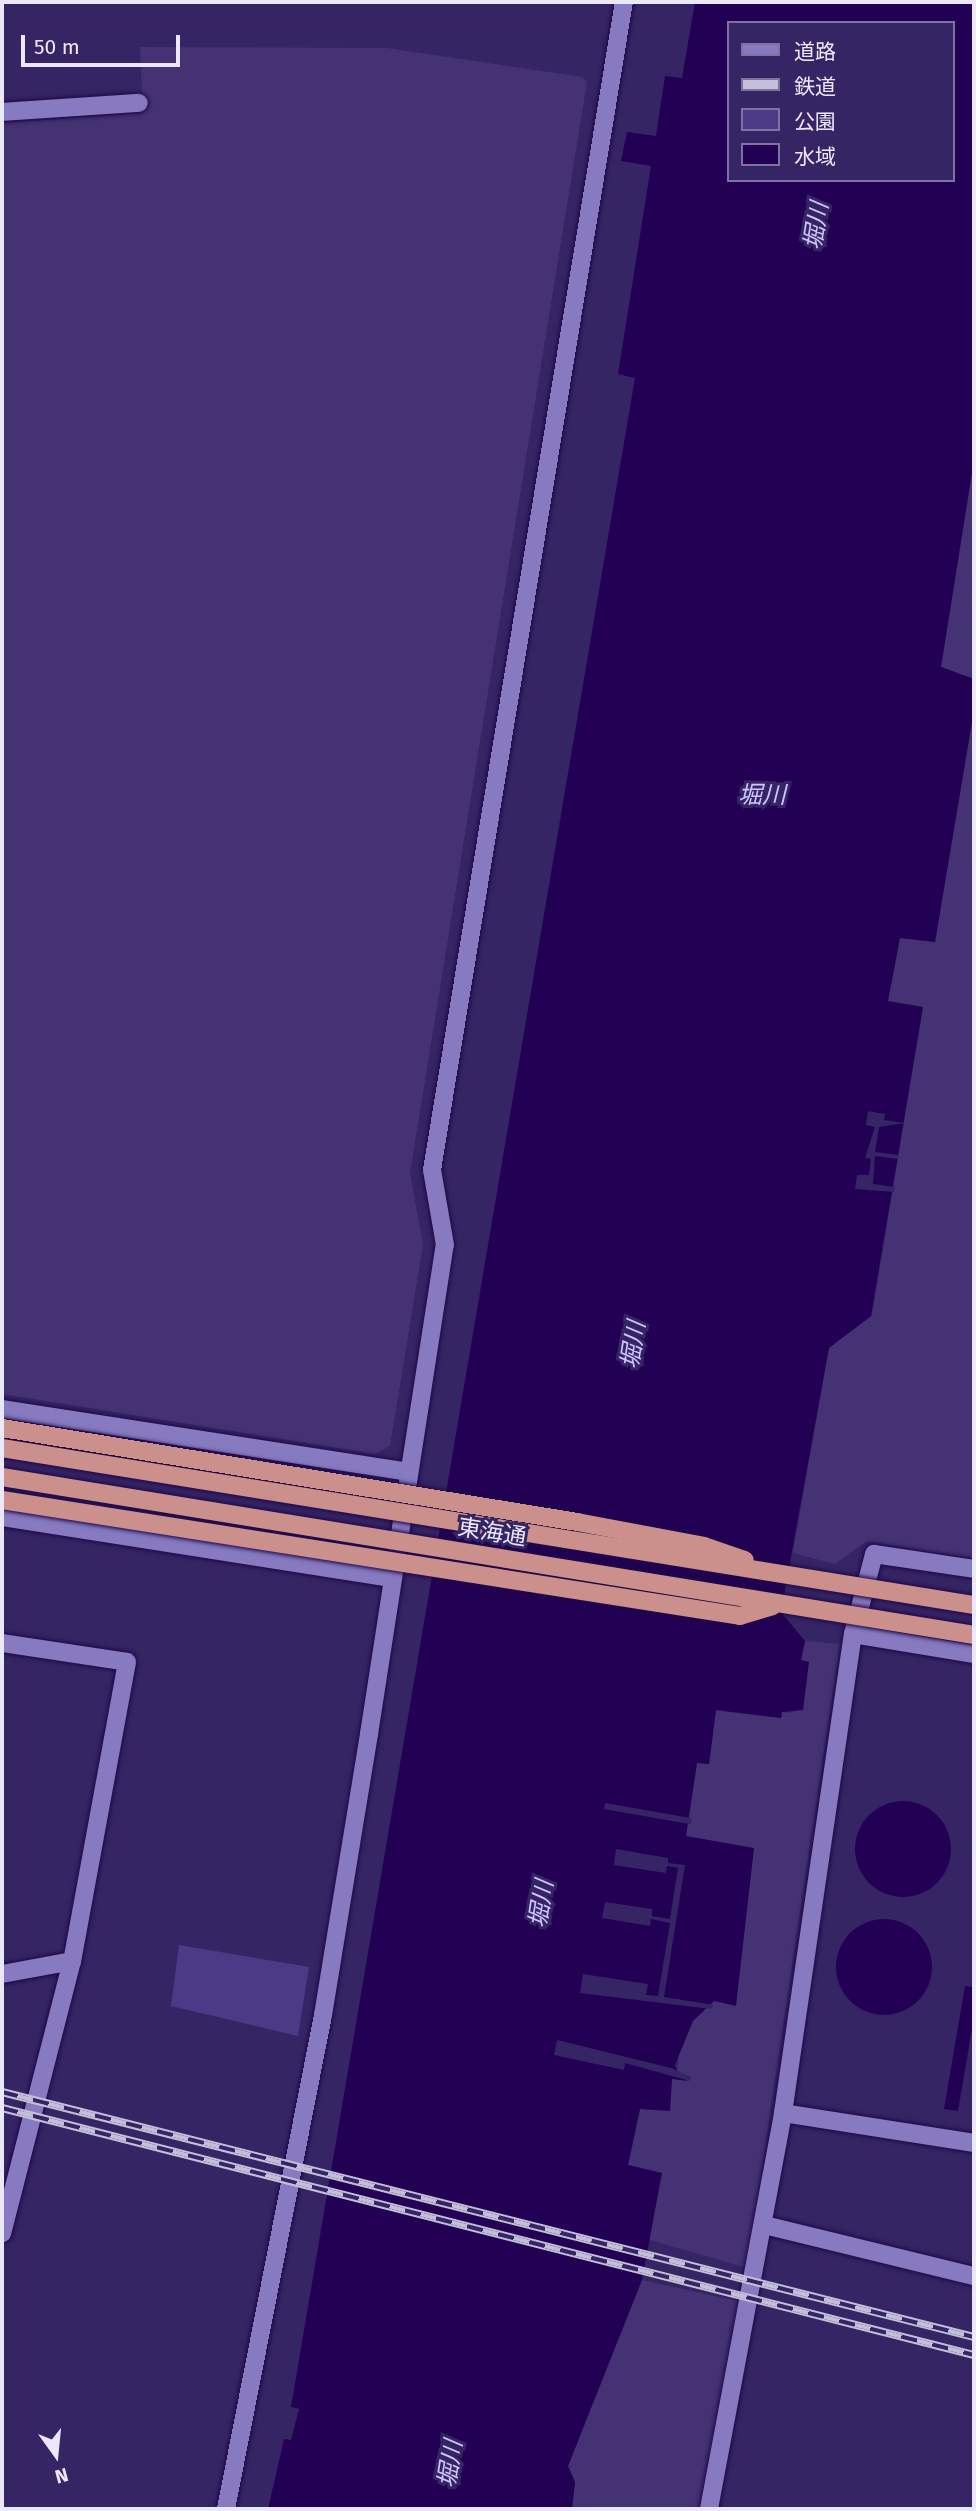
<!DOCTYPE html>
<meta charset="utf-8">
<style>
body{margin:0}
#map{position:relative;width:976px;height:2511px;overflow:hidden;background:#362565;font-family:"Fira Sans","Noto Sans JP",sans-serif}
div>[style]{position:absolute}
.built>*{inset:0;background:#443275}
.green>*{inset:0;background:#4d3a86}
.water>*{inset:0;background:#220053}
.round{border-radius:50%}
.pier>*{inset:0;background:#362565;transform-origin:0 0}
.roads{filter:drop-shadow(0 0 2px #1f0848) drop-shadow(0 0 2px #1f0848)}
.street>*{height:18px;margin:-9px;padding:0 9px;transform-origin:9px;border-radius:9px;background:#877ac1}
.secondary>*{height:18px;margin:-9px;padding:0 9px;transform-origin:9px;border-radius:9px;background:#877ac1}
.rail>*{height:8px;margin-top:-4px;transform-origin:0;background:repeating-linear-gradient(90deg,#362565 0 16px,#c4bfd9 0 32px);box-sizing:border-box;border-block:2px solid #c4bfd9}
.bridges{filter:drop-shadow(0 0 2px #1f0848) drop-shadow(0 0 2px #1f0848)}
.primary-bridge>*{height:18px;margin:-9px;padding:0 9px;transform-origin:9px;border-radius:9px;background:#cb908c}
span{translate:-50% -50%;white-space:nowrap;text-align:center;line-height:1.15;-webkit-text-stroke:6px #362565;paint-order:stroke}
.street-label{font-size:23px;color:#ebe9f9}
.water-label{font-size:24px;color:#cec6fd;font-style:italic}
.frame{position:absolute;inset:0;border:4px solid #ebe9f9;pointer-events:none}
.legend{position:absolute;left:727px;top:21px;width:228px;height:161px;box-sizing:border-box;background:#362565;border:2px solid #7e73a0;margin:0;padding:9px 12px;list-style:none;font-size:21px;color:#ebe9f9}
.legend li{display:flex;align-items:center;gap:14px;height:35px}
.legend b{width:35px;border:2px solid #7e73a0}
.north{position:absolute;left:21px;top:2420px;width:70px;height:70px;-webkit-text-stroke:5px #362565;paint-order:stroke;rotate:165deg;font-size:19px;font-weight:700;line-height:28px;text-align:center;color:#ebe9f9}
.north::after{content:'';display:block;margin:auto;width:24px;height:32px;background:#ebe9f9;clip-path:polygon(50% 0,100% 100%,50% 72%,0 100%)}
.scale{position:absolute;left:21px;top:35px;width:159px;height:32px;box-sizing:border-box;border:4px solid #ebe9f9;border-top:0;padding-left:9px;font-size:21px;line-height:24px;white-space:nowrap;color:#ebe9f9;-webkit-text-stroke:5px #362565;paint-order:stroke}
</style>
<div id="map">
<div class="built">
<div style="clip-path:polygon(140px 47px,387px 48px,582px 77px,587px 82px,410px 1173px,423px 1245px,390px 1446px,375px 1454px,2px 1394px,2px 123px,143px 113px)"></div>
<div style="clip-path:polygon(974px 460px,974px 679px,941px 667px)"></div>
<div style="clip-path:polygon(974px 710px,974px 1559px,867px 1541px,835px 1564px,793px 1553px,829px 1347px,872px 1316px,923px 1007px,888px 1001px,900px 938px,935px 942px)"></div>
<div style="clip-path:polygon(805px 1641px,840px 1644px,747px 2268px,647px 2239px,662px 2173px,628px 2165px,640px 2108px,670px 2090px,672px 2079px,678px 2076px,678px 2049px,693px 2020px,714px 2001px,736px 2005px,686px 1836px,697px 1763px,709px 1764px,716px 1710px,781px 1718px,782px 1712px,793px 1713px,809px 1662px,801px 1661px)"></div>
<div style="clip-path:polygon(642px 2280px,741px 2302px,701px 2509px,572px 2509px,575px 2482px,568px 2466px)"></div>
</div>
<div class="green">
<div style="clip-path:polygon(179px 1945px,309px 1967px,298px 2036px,171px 2006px)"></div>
</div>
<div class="water">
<div style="clip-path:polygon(evenodd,695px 2px,974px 2px,974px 460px,941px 667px,974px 679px,974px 710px,935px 942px,900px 938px,888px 1001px,923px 1007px,871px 1316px,829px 1348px,781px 1612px,805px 1641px,801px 1660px,809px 1662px,803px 1710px,782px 1712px,781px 1718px,716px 1710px,709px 1764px,697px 1763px,686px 1836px,754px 1848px,736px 2006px,714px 2001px,693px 2021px,675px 2065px,678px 2075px,688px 2081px,672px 2079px,670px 2111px,640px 2109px,628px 2165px,662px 2173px,642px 2280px,568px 2466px,575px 2482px,572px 2509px,268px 2509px,284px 2439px,291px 2440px,299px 2409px,291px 2407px,635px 378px,618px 374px,651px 166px,621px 161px,627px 132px,656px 136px,665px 76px,682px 78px,695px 2px,729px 23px,953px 23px,953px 180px,729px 180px,729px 23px)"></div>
<div class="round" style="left:855px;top:1801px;width:96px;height:96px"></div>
<div class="round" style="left:836px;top:1919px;width:96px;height:96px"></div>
<div style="clip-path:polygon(965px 1986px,974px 1987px,974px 2017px,958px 2111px,944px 2109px)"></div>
</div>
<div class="pier">
<div style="clip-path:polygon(868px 1111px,885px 1114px,884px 1120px,905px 1123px,879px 1127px,875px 1152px,899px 1155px,898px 1159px,875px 1156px,873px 1184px,895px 1187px,894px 1192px,855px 1189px,857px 1175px,869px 1175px,871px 1159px,865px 1158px,875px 1127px,866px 1125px)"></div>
<div style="left:605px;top:1803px;width:88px;height:6px;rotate:10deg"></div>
<div style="clip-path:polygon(616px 1849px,668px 1858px,668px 1863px,685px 1865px,664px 1997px,714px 2005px,711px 2009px,580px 1993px,583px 1974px,648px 1984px,646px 1995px,658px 1996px,670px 1923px,651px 1919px,650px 1926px,602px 1918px,605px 1902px,652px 1909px,652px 1916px,670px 1919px,678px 1868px,667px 1866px,666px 1873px,614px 1865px)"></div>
<div style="clip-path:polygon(557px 2040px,671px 2068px,691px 2077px,690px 2081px,625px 2063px,624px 2070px,554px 2055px)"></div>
</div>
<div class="roads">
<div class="street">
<div style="left:2px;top:112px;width:137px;rotate:-3.8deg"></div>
<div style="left:2px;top:1409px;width:411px;rotate:8.8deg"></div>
<div style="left:2px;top:1517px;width:395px;rotate:8.9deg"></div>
<div style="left:2px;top:1643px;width:126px;rotate:8.6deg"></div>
<div style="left:127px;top:1662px;width:304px;rotate:100.4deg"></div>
<div style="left:72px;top:1961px;width:281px;rotate:104.4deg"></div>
<div style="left:2px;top:1974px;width:71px;rotate:-10.5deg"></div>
<div style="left:783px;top:2113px;width:193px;rotate:8.9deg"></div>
<div style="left:764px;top:2225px;width:216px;rotate:13.7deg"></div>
<div style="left:709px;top:2509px;width:403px;rotate:-79.4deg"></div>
<div style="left:783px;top:2113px;width:484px;rotate:-81.7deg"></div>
<div style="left:853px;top:1634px;width:123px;rotate:9.4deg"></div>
</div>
<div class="secondary">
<div style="left:853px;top:1634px;width:83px;rotate:-75.3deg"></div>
<div style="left:874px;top:1554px;width:101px;rotate:8.5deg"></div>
<div style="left:226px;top:2509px;width:503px;rotate:-78.89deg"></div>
<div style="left:323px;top:2015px;width:285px;rotate:-80.7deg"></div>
<div style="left:369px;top:1734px;width:495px;rotate:-81.2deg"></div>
<div style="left:445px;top:1245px;width:76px;rotate:-99.8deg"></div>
<div style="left:432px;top:1170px;width:1184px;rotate:-80.67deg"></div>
</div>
</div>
<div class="rail">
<div style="left:2px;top:2092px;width:1002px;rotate:14.15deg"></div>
<div style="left:2px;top:2108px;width:1003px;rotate:14.26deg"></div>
</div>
<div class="bridges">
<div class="primary-bridge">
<div style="left:2px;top:1428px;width:583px;rotate:9.28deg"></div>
<div style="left:577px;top:1522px;width:129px;rotate:10.7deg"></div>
<div style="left:704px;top:1546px;width:43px;rotate:18.9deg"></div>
<div style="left:2px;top:1448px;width:985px;rotate:9.18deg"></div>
<div style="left:2px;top:1477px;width:985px;rotate:9.23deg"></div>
<div style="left:2px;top:1500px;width:747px;rotate:8.93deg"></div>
<div style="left:740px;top:1616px;width:34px;rotate:-17deg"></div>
</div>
</div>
<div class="street-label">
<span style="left:492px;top:1532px;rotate:9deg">東海通</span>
</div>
<div class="water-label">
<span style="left:817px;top:226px;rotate:-81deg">堀川</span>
<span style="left:762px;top:796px">堀川</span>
<span style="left:634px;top:1345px;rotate:-81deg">堀川</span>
<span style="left:542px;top:1904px;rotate:-81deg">堀川</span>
<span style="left:451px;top:2464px;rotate:-81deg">堀川</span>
</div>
<div class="frame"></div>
<ul class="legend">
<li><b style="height:9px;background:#877ac1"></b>道路</li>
<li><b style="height:9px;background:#c4bfd9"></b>鉄道</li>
<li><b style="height:19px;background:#4d3a86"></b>公園</li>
<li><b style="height:19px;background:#220053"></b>水域</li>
</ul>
<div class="north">N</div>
<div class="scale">50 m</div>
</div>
